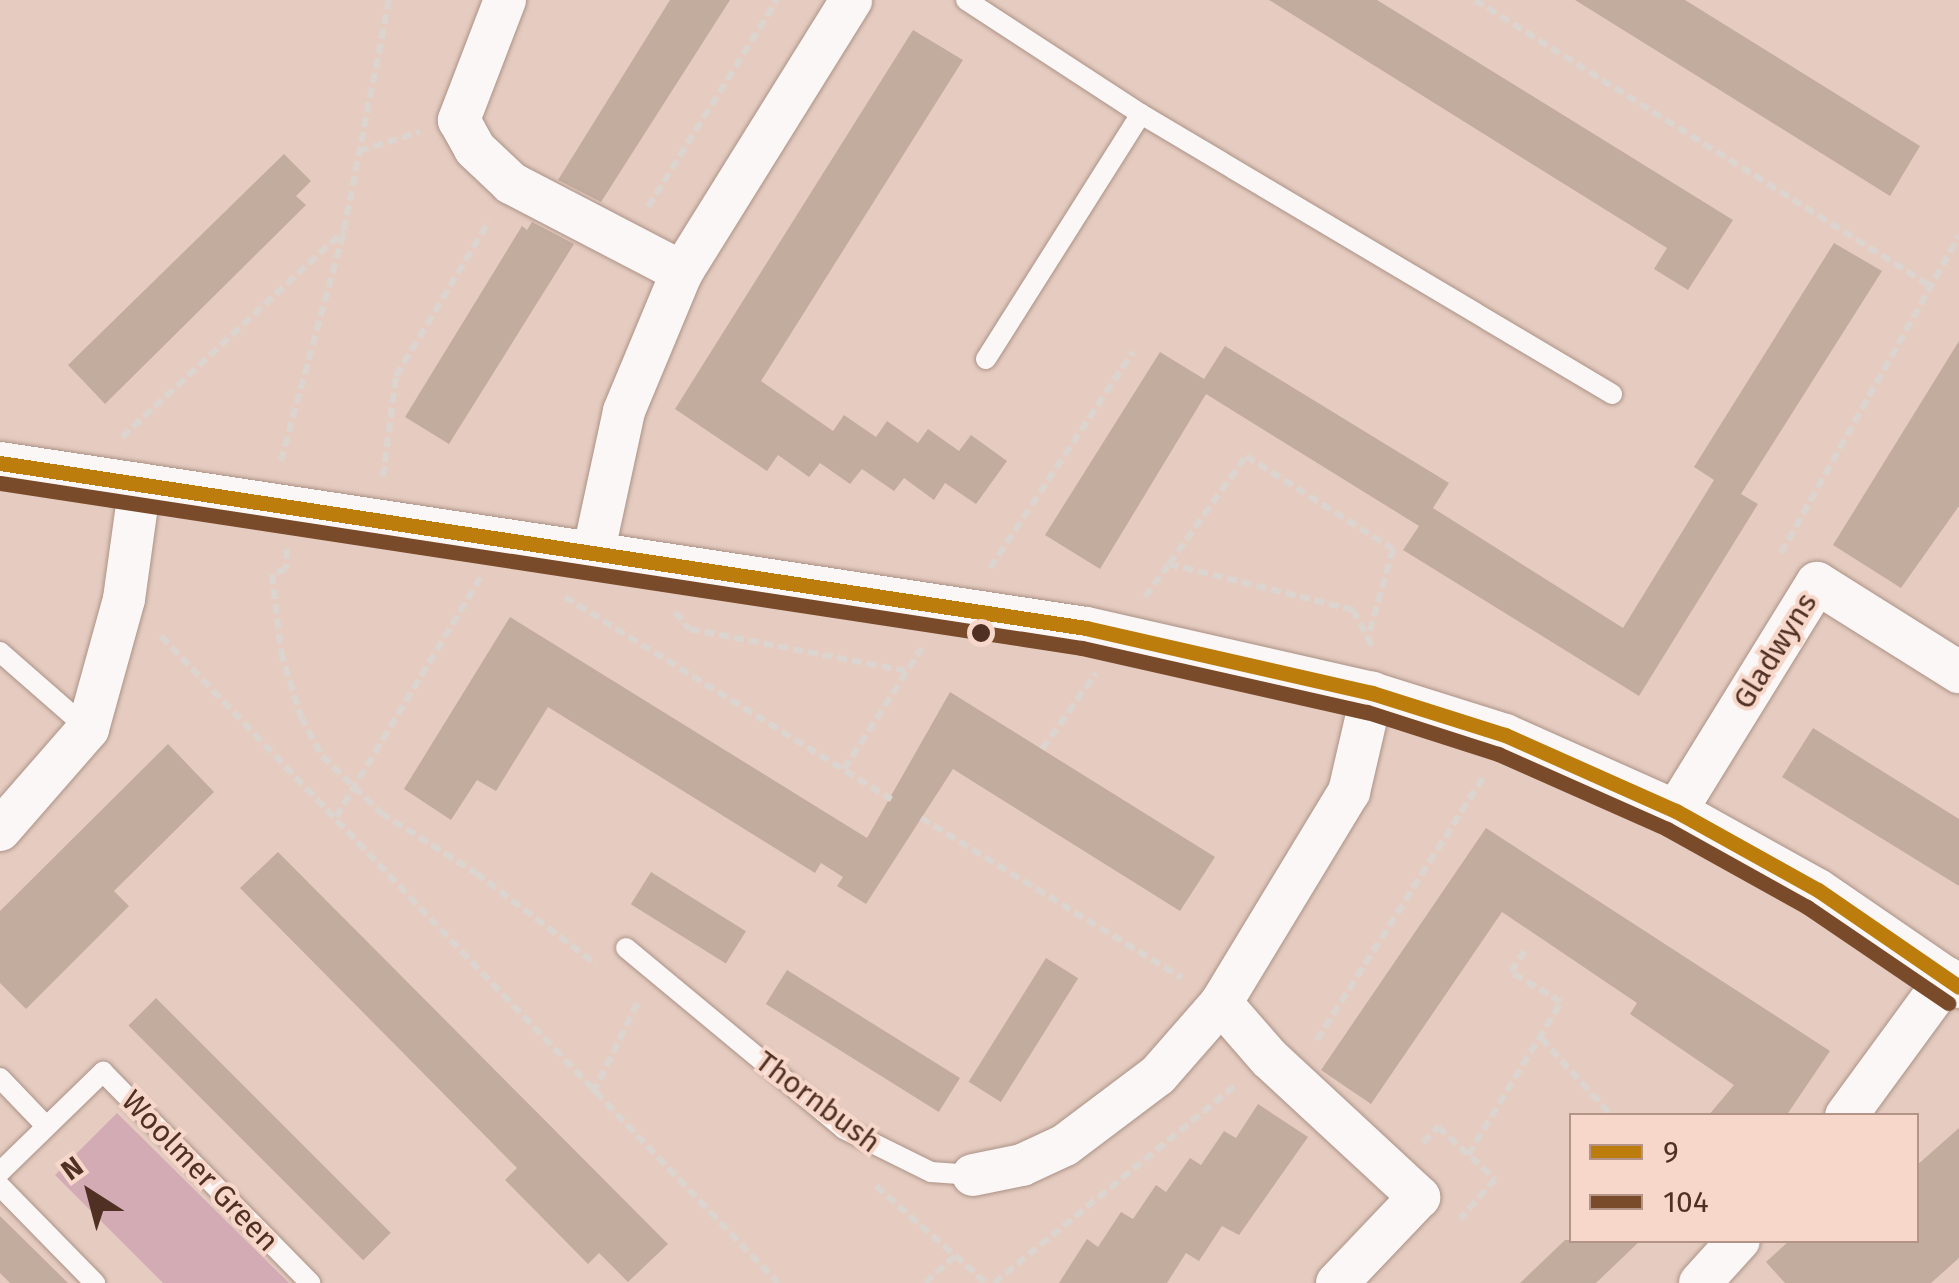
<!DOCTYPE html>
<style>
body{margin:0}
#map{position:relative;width:1959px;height:1283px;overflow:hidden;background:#e6ccc0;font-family:"Fira Sans",sans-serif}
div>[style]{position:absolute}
.green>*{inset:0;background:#d2abb4}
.building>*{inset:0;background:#c2ac9d;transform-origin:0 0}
.path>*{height:6px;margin-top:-3px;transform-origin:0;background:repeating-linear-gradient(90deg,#dcd4cf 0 10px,transparent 0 15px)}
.roads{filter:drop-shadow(0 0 2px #ab9286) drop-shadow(0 0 2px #ab9286)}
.lane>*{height:20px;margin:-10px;padding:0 10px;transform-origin:10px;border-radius:10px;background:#fbf7f6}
.street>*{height:42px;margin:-21px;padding:0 21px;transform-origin:21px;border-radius:21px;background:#fbf7f6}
.bus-1>*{height:15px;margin:-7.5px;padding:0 7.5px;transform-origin:7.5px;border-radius:7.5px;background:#bc7d0c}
.bus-2>*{height:15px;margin:-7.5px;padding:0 7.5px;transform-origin:7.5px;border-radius:7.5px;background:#7a4b2a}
.dots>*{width:28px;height:28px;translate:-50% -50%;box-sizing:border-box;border:5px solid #f7d7c9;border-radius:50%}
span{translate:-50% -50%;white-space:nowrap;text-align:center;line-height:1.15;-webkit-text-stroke:8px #f7d7c9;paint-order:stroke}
.street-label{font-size:30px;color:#4f3022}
.legend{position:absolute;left:1569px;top:1113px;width:350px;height:130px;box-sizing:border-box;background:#f7d7c9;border:2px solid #b49486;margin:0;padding:12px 18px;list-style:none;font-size:30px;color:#4f3022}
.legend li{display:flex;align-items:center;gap:20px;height:50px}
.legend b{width:50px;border:2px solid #b49486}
.north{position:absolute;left:40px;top:1143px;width:100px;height:100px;-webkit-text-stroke:8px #f7d7c9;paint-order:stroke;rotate:324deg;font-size:28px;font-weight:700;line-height:40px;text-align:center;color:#4f3022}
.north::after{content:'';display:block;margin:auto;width:35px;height:45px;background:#4f3022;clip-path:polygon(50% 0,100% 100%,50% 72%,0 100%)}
</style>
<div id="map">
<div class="green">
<div style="clip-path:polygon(117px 1113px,289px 1283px,163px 1283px,55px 1175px)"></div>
</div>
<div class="building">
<div style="clip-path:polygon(670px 0,730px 0,601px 202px,558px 180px)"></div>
<div style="clip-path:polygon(1269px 0,1377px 0,1733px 220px,1688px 290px,1654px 269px,1667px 248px)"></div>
<div style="clip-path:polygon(1575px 0,1685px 0,1920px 146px,1890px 196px)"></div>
<div style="clip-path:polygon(913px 30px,963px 60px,761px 381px,833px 431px,844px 415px,876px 437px,887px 421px,918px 443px,928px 429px,959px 451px,971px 435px,1007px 461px,976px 504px,945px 483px,934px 500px,904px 478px,894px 491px,862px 469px,850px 484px,820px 463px,809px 477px,778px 455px,767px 471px,675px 409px)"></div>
<div style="clip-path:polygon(284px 154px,311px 181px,296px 196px,306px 205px,105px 404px,68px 365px)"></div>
<div style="clip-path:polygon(532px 222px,574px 244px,449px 444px,405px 417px,522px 226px,527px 230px)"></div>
<div style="clip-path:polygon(1834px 243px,1882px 271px,1741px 494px,1758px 504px,1639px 696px,1403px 550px,1419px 526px,1206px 394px,1100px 569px,1045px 535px,1160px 352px,1204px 379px,1225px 346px,1449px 483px,1433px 508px,1623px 628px,1714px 480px,1694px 467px)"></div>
<div style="clip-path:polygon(1959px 341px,1959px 506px,1901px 588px,1833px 545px)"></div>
<div style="clip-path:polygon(510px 617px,867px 838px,950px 692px,1215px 857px,1180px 911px,953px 769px,866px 904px,837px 886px,843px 877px,821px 863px,815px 873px,548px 707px,496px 791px,477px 780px,451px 820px,404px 789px)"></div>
<div style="clip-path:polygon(1813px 728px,1959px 819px,1959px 886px,1782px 777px)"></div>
<div style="clip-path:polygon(168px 744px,214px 792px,114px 891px,129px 906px,26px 1009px,0 983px,0 911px)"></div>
<div style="clip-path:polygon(1486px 828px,1830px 1051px,1786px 1116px,1708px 1116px,1734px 1085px,1630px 1014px,1637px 1003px,1502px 912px,1371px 1104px,1321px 1070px)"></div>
<div style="clip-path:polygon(278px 852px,668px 1244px,628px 1282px,599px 1253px,588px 1264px,505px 1180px,517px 1168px,240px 888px)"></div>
<div style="left:651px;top:872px;width:112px;height:38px;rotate:32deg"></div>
<div style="left:1046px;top:958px;width:38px;height:146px;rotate:32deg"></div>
<div style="left:787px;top:970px;width:204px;height:40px;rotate:32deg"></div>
<div style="left:156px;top:998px;width:332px;height:39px;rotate:45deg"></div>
<div style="clip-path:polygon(1258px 1104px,1308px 1137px,1239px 1235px,1222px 1226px,1199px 1261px,1186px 1253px,1167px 1283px,1059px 1283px,1087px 1239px,1098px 1247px,1121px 1212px,1133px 1219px,1156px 1185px,1166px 1192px,1190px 1158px,1201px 1165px,1224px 1131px,1236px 1138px)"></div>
<div style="clip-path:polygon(1959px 1128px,1959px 1258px,1931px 1283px,1785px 1283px,1766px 1262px,1790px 1240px,1916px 1240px,1916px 1166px)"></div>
<div style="clip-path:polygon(0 1216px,68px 1283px,10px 1283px,0 1273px)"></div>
<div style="clip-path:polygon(1565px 1240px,1641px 1240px,1596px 1283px,1520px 1283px)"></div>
</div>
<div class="path">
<div style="left:1475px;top:0;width:536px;rotate:32.12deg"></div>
<div style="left:359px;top:151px;width:64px;rotate:-17.3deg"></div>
<div style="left:648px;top:207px;width:244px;rotate:-58.1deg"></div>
<div style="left:122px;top:437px;width:303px;rotate:-42.9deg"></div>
<div style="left:281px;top:461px;width:239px;rotate:-74.7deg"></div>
<div style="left:344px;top:230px;width:234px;rotate:-78.9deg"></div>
<div style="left:383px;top:477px;width:102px;rotate:-82.7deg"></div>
<div style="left:396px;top:376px;width:181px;rotate:-59deg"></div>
<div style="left:287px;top:549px;width:20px;rotate:93deg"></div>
<div style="left:286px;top:569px;width:15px;rotate:160deg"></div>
<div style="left:272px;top:574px;width:79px;rotate:83.4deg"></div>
<div style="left:281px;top:652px;width:68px;rotate:72.9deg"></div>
<div style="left:301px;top:717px;width:44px;rotate:61.7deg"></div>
<div style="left:322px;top:756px;width:82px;rotate:44deg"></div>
<div style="left:381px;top:813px;width:112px;rotate:32.3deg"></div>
<div style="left:476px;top:873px;width:151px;rotate:37.2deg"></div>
<div style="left:1781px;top:553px;width:364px;rotate:-60.7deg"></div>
<div style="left:1169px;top:564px;width:133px;rotate:-54.5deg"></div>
<div style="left:1246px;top:456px;width:174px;rotate:32.3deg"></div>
<div style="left:1393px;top:549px;width:91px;rotate:105.9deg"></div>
<div style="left:990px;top:568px;width:259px;rotate:-56.5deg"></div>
<div style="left:565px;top:597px;width:384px;rotate:31.8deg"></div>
<div style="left:1145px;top:597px;width:41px;rotate:-54deg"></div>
<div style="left:1169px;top:564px;width:190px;rotate:14deg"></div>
<div style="left:1353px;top:610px;width:43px;rotate:62.2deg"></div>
<div style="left:675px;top:612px;width:23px;rotate:49deg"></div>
<div style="left:690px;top:629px;width:221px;rotate:11deg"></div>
<div style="left:161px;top:636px;width:894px;rotate:46.36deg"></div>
<div style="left:1042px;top:749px;width:93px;rotate:-54.6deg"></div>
<div style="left:844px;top:769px;width:144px;rotate:-57.2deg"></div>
<div style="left:336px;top:817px;width:279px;rotate:-58.9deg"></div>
<div style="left:921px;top:818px;width:306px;rotate:31.5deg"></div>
<div style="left:1541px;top:1038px;width:105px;rotate:47.7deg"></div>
<div style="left:1317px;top:1040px;width:312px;rotate:-57.7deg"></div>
<div style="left:593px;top:1093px;width:104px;rotate:-63.7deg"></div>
<div style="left:1423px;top:1143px;width:22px;rotate:-47deg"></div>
<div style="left:1438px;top:1127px;width:77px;rotate:42.4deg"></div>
<div style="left:1495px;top:1179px;width:53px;rotate:131.2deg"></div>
<div style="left:1468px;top:1155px;width:179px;rotate:-58.7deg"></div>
<div style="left:1561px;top:1002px;width:58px;rotate:-149deg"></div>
<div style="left:1511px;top:972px;width:27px;rotate:-57deg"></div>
<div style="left:876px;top:1186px;width:147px;rotate:41.4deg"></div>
<div style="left:925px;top:1283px;width:40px;rotate:-42deg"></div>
<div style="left:994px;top:1283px;width:314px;rotate:-39.3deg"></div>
</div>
<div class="roads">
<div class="lane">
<div style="left:966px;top:0;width:209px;rotate:33.1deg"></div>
<div style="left:1141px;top:114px;width:548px;rotate:30.73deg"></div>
<div style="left:986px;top:359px;width:290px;rotate:-57.7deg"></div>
<div style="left:0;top:652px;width:117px;rotate:41.2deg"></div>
<div style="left:626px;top:948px;width:283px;rotate:39.7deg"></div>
<div style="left:844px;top:1129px;width:97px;rotate:26.3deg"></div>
<div style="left:931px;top:1172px;width:42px;rotate:4.1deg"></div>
<div style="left:0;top:1078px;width:66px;rotate:46.2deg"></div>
<div style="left:0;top:1172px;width:144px;rotate:-44.2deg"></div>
<div style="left:103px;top:1072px;width:296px;rotate:45.5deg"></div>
<div style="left:0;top:1186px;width:136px;rotate:45.6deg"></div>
</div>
<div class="street">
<div style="left:505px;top:0;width:129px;rotate:111deg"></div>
<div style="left:459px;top:120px;width:33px;rotate:61deg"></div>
<div style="left:475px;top:149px;width:50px;rotate:43.4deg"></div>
<div style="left:511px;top:183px;width:193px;rotate:27.5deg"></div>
<div style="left:0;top:463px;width:1098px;rotate:8.64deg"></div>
<div style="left:1086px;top:628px;width:293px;rotate:12.8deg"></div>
<div style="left:1372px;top:693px;width:139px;rotate:17.5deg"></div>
<div style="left:1505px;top:735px;width:187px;rotate:24deg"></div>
<div style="left:1676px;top:811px;width:162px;rotate:29.1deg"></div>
<div style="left:1818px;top:890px;width:171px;rotate:34.5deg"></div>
<div style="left:594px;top:550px;width:142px;rotate:-77.8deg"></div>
<div style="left:624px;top:411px;width:151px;rotate:-67.4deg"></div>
<div style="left:682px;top:272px;width:320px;rotate:-58.1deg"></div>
<div style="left:1676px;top:811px;width:268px;rotate:-58.3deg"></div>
<div style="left:1817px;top:583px;width:168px;rotate:32.1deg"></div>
<div style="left:0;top:830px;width:134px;rotate:-48.9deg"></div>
<div style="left:88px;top:729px;width:135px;rotate:-74.5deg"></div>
<div style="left:124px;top:599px;width:116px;rotate:-82.1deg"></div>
<div style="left:1221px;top:1003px;width:73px;rotate:48.9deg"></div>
<div style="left:1269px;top:1058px;width:205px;rotate:42.8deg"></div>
<div style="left:1419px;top:1197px;width:119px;rotate:133.6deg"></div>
<div style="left:1846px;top:1116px;width:171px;rotate:-53.8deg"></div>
<div style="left:973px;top:1175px;width:50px;rotate:-11.5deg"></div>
<div style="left:1022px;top:1165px;width:47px;rotate:-24.9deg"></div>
<div style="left:1065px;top:1145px;width:116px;rotate:-37deg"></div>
<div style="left:1158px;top:1075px;width:96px;rotate:-48.8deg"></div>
<div style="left:1221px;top:1003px;width:247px;rotate:-58.8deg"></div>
<div style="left:1349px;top:792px;width:102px;rotate:-76.9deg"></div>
<div style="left:1700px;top:1283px;width:58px;rotate:-47.8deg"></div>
</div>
</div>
<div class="bus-1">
<div style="left:0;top:463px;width:1098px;rotate:8.64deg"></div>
<div style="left:1086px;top:628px;width:293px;rotate:12.8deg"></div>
<div style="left:1372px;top:693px;width:139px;rotate:17.5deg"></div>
<div style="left:1505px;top:735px;width:187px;rotate:24deg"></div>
<div style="left:1676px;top:811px;width:162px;rotate:29.1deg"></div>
<div style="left:1818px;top:890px;width:171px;rotate:34.5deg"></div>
</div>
<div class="bus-2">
<div style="left:0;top:483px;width:1095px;rotate:8.67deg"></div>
<div style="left:1082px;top:648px;width:292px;rotate:12.7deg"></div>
<div style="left:1367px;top:712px;width:138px;rotate:17.8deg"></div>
<div style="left:1498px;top:754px;width:185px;rotate:23.9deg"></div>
<div style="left:1667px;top:829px;width:160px;rotate:29.1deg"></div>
<div style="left:1807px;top:907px;width:171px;rotate:34.2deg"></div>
</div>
<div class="dots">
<div style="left:981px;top:633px;background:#4f3022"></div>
</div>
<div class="street-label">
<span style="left:1775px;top:651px;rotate:-58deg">Gladwyns</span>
<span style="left:818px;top:1102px;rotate:37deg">Thornbush</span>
<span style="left:200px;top:1171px;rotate:46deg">Woolmer Green</span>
</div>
<ul class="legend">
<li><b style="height:12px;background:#bc7d0c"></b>9</li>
<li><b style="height:12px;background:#7a4b2a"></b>104</li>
</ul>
<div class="north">N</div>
</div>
